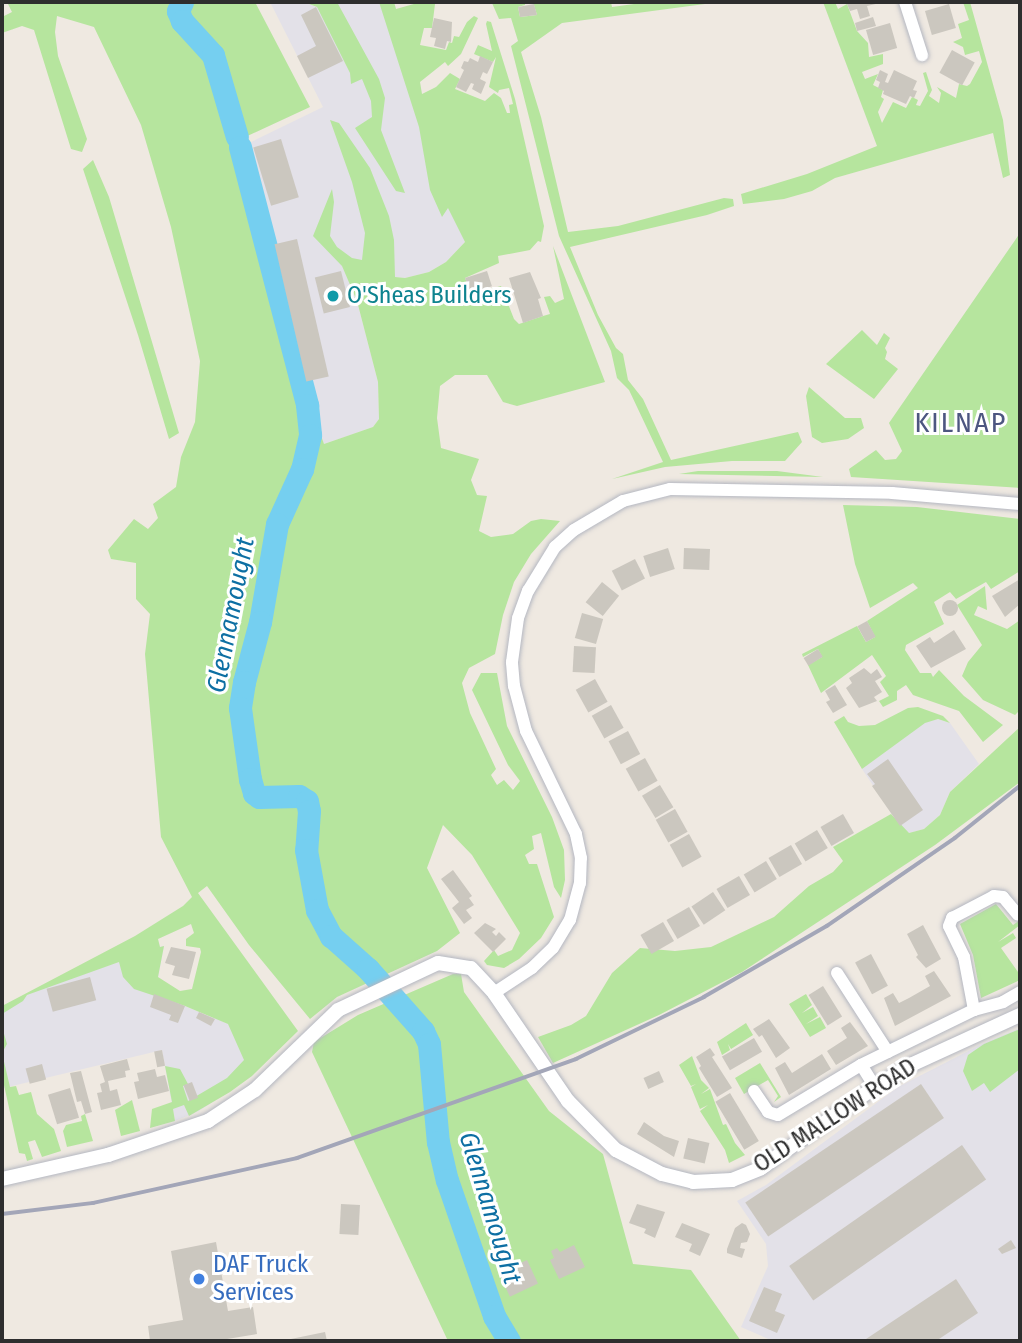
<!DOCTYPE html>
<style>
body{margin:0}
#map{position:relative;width:1022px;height:1343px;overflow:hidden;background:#efe9e1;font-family:"Fira Sans Condensed",sans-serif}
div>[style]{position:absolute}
.industrial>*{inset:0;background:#e3e1e8}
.green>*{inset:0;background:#b6e59e}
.river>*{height:23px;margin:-11.5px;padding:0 11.5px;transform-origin:11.5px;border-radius:11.5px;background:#75cff0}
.building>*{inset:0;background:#cbc7bf;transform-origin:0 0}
.round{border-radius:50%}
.roads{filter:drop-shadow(0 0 2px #b4b7c1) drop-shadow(0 0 2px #b4b7c1)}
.minor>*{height:12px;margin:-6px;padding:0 6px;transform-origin:6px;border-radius:6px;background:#fff}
.tertiary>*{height:14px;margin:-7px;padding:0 7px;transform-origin:7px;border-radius:7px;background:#fff}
.rail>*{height:3.5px;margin:-1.75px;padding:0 1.75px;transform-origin:1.75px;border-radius:1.75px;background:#a3a6b8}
.dots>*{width:19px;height:19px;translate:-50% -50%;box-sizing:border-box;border:4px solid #fff;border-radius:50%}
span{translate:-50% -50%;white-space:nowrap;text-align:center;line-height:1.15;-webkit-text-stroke:6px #fff;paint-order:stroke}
.culture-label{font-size:24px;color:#0d838f}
.left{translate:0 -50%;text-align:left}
.street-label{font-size:24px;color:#2e2e2e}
.shop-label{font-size:24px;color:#366cbe}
.water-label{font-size:26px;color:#0d6fa3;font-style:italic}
.quarter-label{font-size:28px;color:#4d5680;letter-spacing:2px}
.frame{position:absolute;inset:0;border:4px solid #2e2e2e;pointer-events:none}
</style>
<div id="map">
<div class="industrial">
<div style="clip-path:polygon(270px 2px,304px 2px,316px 7px,324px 2px,394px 2px,465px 242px,446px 262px,429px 272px,405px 278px,380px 276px,357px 301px,378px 382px,379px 419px,373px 427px,324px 444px,313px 413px,245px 145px,323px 107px)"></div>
<div style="clip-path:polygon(938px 719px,950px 723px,979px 764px,950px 792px,940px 815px,924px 829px,909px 833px,900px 826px,862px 769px,925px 722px)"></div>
<div style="clip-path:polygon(157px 939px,160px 947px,164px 946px,155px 994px,229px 1024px,252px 1076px,199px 1111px,175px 1121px,162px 1050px,4px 1088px,2px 1006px,46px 986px,119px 962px)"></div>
<div style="clip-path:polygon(1020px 1028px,1020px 1341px,773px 1341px,741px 1327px,768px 1266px,766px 1244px,737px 1201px,766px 1185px,898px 1087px,982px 1044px)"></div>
</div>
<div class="green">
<div style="clip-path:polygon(evenodd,7px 2px,255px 2px,310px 107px,243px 138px,313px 413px,324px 444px,373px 427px,379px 419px,378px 382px,357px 301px,342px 266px,313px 236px,332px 189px,334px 202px,330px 236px,337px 247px,352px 258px,362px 260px,365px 233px,352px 182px,330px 120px,339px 123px,370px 168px,389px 216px,394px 240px,395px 277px,405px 278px,429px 272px,446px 262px,465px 242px,448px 208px,442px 217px,430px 190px,419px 127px,379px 2px,394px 2px,396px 9px,421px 2px,440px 2px,435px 4px,432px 28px,424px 28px,420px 45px,446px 50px,449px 42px,452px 43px,454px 36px,459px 37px,467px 22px,474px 16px,478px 18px,461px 54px,448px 66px,445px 62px,420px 82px,422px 94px,436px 87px,450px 73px,460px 79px,455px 89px,485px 101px,494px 93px,501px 98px,507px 113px,510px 113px,509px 105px,513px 104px,509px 88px,499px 90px,498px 93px,489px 87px,496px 57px,493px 62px,474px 54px,478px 45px,492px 51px,486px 24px,487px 21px,491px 22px,515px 99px,544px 226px,541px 242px,538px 241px,530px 250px,498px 256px,499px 263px,465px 278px,472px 294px,501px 286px,514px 319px,519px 324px,543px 316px,550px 314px,544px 297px,550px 296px,555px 303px,564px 299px,553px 246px,605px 382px,517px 406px,503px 402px,487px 375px,455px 375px,440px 386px,437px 418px,441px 448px,479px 459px,471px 480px,477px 495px,487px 496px,479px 531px,491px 537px,513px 534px,531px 521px,541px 519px,560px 521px,531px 554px,514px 582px,503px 615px,495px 654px,469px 668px,462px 683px,470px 713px,496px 769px,491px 775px,497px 785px,504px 780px,513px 790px,520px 781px,508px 765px,472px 690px,481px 673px,497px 673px,507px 726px,552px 817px,564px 850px,565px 880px,561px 898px,554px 887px,541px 833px,532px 836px,534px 849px,525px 855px,529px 864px,537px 864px,554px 917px,541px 938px,519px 959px,504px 968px,487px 965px,484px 961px,494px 950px,498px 956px,512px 950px,520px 933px,472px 855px,443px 825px,427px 868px,460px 933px,437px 951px,337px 997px,310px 1019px,249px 945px,207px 886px,198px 893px,298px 1031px,252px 1076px,230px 1092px,189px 1116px,184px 1105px,173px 1109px,175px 1121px,150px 1128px,152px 1109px,172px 1102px,165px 1066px,180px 1069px,188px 1084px,183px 1086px,188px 1101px,227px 1078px,244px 1060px,228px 1024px,185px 1006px,134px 989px,123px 977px,119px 962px,27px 995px,23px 1001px,2px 1014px,2px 1006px,135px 936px,183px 906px,192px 897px,161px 837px,145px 654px,150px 614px,136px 599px,136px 563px,111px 559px,108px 550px,134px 519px,148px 529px,158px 518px,153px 504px,176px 487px,181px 457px,195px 422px,200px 361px,171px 227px,141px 125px,94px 27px,57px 16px,55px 32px,58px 56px,87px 139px,82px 152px,71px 149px,34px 30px,22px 26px,2px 33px,2px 17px,12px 12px,7px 2px,191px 924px,194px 933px,186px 939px,186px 946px,200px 948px,201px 952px,192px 989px,180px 991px,158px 977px,164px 946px,160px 947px,158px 939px,191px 924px)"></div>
<div style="clip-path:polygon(304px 2px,337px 2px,379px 79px,385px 98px,381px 130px,405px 193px,396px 191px,355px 128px,372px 117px,371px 101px,362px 79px,351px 84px,350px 73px,317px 7px)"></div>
<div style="clip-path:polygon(525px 2px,525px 5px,518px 7px,520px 17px,537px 15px,533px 2px,611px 2px,612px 7px,634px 4px,634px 2px,720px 2px,562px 23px,521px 52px,541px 117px,568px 232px,618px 226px,724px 198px,733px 199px,734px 206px,707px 215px,570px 247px,598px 315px,616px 348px,623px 354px,628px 380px,643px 399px,671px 460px,798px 432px,802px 442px,785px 461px,732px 461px,665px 467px,612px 479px,663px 462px,629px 390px,617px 378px,611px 351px,559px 236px,511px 46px,518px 41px,511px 18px,499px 19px,492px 3px)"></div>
<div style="clip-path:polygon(823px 2px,835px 2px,838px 9px,847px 4px,857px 31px,868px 43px,869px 57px,883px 54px,883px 64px,862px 72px,865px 79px,878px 74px,873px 85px,883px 90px,881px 97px,884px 99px,878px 112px,882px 123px,893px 102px,906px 108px,912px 97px,918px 100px,916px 105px,920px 106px,928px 91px,923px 73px,926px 72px,932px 90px,929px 96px,939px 103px,941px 93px,937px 87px,956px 98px,959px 84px,967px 86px,970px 84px,982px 62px,979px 51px,965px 55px,963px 47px,953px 42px,962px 38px,958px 24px,969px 20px,963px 2px,970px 2px,1003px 120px,1010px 175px,1003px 178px,993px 133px,835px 178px,812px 191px,784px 199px,743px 204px,741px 194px,807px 174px,877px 146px)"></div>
<div style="clip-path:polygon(93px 160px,109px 197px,179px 433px,169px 439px,138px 335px,83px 169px)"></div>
<div style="clip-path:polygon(1020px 233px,1020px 488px,851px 477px,849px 469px,876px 450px,885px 460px,896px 459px,902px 451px,889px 423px)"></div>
<div style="clip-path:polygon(862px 330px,877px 345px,884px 333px,890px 338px,885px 348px,887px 352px,885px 359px,898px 369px,874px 399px,826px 364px)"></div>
<div style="clip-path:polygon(809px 387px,845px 418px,861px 418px,864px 428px,848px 439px,822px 443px,812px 437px,806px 396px)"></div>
<div style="clip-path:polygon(698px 471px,777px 471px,823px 477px,679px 474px)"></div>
<div style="clip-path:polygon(843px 505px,917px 507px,1020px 519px,1020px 571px,991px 589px,986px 582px,956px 599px,950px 592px,934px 602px,944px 624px,906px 645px,905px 650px,920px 673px,931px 673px,933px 677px,939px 670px,964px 696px,1003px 725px,983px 742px,959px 711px,913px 695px,906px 685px,897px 691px,897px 700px,883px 707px,879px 701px,889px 696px,880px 682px,886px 676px,872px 655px,821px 693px,808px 665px,822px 657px,818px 649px,803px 657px,802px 654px,857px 626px,866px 642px,875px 637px,867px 621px,918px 588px,913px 583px,870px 608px,855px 564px)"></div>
<div style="clip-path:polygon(985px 586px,987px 610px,978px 606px,974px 615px,1007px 629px,1020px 620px,1020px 710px,1015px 715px,983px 700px,962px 676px,968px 662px,982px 645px,957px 605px)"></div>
<div style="clip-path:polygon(918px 707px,943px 716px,950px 723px,938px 719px,925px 723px,862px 769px,834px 722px,844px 716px,848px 722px,859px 726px,875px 725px,908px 708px)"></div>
<div style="clip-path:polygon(1020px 727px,1020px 782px,935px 845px,742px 972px,659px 1015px,553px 1063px,538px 1037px,571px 1025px,586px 1016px,612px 973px,640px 948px,675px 951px,711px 947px,774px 917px,809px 886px,833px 872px,843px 861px,833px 847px,891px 814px,909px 833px,924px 829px,940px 815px,950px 792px)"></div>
<div style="clip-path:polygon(996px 904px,1013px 925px,1020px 920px,1020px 925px,998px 942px,1013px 933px,1016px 938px,1001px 948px,1018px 972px,1020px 970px,1020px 980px,981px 998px,973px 955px,960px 924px)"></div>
<div style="clip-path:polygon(453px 974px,461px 974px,464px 992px,549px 1111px,603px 1154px,633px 1264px,691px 1270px,741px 1341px,448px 1341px,312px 1052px,314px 1042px,358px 1015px)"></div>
<div style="clip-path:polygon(806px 994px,812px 1005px,802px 1013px,813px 1007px,818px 1016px,806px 1024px,820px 1017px,826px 1028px,810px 1037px,789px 1004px)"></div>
<div style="clip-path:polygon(746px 1023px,753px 1035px,731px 1049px,728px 1044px,730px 1050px,722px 1055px,717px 1042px)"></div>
<div style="clip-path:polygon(2px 1027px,7px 1044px,2px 1053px,10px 1087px,16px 1086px,19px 1095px,31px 1092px,37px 1114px,54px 1129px,61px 1151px,42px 1157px,35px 1140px,28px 1142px,33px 1159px,27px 1161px,25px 1154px,19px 1153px,2px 1076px)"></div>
<div style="clip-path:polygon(1020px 1029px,1020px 1069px,990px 1092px,984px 1083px,972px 1091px,963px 1071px,968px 1055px,984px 1044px)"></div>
<div style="clip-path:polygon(692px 1056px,701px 1080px,709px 1088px,701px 1094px,710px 1089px,723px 1125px,726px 1124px,735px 1143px,745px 1155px,729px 1163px,725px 1150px,700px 1111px,708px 1105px,700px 1109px,691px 1087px,696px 1084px,691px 1086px,679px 1065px)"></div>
<div style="clip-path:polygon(760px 1063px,781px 1097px,774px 1102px,778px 1096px,768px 1080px,744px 1094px,735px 1078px)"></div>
<div style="clip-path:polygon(132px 1100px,140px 1131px,121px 1136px,115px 1110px)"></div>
<div style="clip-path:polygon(85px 1114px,93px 1141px,67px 1147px,63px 1131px,66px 1125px,82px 1121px,81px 1116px)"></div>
</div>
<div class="river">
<div style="left:182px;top:2px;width:10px;rotate:114deg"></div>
<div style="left:178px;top:11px;width:11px;rotate:68deg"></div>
<div style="left:182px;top:21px;width:46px;rotate:47.6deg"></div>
<div style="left:213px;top:55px;width:85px;rotate:73.7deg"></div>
<div style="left:240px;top:147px;width:267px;rotate:75.4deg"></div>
<div style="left:307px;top:405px;width:30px;rotate:84deg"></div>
<div style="left:310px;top:435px;width:35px;rotate:103deg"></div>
<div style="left:302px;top:469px;width:60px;rotate:114.4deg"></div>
<div style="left:277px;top:524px;width:99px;rotate:99.8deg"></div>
<div style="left:260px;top:622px;width:62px;rotate:104.9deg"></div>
<div style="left:244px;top:682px;width:26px;rotate:99deg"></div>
<div style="left:240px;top:708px;width:72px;rotate:82deg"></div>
<div style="left:250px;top:779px;width:15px;rotate:74deg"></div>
<div style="left:254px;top:793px;width:6px;rotate:39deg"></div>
<div style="left:259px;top:797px;width:40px;rotate:-1.4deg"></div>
<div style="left:299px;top:796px;width:9px;rotate:32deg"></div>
<div style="left:307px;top:801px;width:10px;rotate:79deg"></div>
<div style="left:309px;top:811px;width:39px;rotate:94deg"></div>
<div style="left:306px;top:850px;width:61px;rotate:79.6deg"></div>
<div style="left:317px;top:910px;width:30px;rotate:62deg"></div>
<div style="left:331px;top:936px;width:50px;rotate:41.7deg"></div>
<div style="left:368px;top:969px;width:83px;rotate:48.4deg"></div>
<div style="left:423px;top:1031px;width:14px;rotate:65deg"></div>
<div style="left:429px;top:1044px;width:98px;rotate:84.8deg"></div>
<div style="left:438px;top:1142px;width:39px;rotate:77deg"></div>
<div style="left:447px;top:1180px;width:144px;rotate:70.9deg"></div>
<div style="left:494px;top:1316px;width:29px;rotate:59deg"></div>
</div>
<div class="building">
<div style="clip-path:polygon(854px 2px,880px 2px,880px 3px,867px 6px,870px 16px,860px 19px,857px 9px,850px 11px,847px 4px)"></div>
<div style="clip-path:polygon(534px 4px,537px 15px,520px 17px,518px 7px)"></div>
<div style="left:949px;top:4px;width:25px;height:25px;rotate:74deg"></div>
<div style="clip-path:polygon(316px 7px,343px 61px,308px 78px,297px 56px,316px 46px,301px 15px)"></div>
<div style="clip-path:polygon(873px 17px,876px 26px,857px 31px,855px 23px)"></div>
<div style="clip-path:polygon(434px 18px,452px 22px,451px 42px,447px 41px,445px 49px,434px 46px,436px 38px,430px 37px)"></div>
<div style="left:890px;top:23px;width:26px;height:25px;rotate:74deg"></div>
<div style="left:952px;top:50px;width:26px;height:26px;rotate:29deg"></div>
<div style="clip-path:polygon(480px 56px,493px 62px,487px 74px,483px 72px,480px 79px,486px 82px,481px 94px,472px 89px,474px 84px,471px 83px,466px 92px,456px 87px,464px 70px,461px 68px,464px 61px,468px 62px,470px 58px,478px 62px)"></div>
<div style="clip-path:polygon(880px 70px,888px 74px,885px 82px,888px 83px,894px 70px,917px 81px,913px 90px,917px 91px,914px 98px,910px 96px,906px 104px,883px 94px,884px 91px,878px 88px,880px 82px,876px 80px)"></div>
<div style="left:281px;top:139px;width:61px;height:29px;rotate:73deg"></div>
<div style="left:297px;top:239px;width:141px;height:23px;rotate:77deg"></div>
<div style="left:341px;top:271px;width:37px;height:27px;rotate:76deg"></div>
<div style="left:487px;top:271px;width:16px;height:23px;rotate:72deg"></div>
<div style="clip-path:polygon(530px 272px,541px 298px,538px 299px,543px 316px,523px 323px,509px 278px)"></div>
<div style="left:668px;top:548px;width:22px;height:26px;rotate:72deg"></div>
<div style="left:684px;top:548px;width:26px;height:21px;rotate:2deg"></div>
<div style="left:635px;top:559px;width:22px;height:26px;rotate:63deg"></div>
<div style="clip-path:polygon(1020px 579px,1020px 604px,1005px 617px,992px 596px)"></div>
<div style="left:602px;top:582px;width:22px;height:26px;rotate:39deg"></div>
<div class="round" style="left:942px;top:600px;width:16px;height:16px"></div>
<div style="left:582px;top:613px;width:22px;height:26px;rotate:16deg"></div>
<div style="left:867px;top:621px;width:18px;height:11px;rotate:61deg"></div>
<div style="clip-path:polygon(954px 630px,966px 649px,931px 668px,916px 646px,930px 637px,934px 643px)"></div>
<div style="left:574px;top:646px;width:22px;height:26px;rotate:3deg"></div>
<div style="left:818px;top:649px;width:9px;height:17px;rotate:58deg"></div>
<div style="clip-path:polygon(864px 668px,871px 674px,877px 669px,882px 677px,875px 681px,882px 692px,874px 697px,877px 701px,859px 708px,846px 688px,852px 683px,849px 678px)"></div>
<div style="left:595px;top:679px;width:26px;height:22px;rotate:61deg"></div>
<div style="clip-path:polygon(835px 685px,847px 705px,833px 713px,826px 702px,830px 700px,825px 691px)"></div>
<div style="left:611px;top:705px;width:26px;height:22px;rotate:61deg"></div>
<div style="left:628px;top:731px;width:26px;height:22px;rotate:62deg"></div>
<div style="left:645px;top:758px;width:26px;height:22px;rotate:61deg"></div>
<div style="clip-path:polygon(888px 759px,923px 810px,900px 826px,872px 786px,875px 784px,867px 774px)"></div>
<div style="left:660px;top:785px;width:26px;height:21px;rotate:59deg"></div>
<div style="left:675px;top:809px;width:26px;height:22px;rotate:61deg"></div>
<div style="left:843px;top:814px;width:22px;height:26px;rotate:60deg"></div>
<div style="left:817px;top:830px;width:21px;height:26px;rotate:59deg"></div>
<div style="left:689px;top:834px;width:26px;height:22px;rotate:61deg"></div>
<div style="left:791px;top:845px;width:22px;height:26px;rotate:60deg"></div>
<div style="left:766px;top:861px;width:21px;height:26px;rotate:59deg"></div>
<div style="clip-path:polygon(453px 870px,472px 896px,469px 898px,474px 905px,466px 910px,472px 918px,464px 924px,452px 908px,459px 902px,441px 879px)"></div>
<div style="left:739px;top:876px;width:22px;height:26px;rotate:60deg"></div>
<div style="left:713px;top:892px;width:22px;height:26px;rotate:56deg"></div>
<div style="left:689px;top:907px;width:22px;height:26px;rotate:60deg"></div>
<div style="left:663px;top:922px;width:22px;height:26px;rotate:60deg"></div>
<div style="clip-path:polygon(485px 923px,496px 929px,492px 932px,496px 936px,499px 932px,506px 939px,493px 952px,474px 933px)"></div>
<div style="clip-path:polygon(923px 925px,941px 959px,926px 968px,916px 957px,918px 955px,907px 934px)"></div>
<div style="clip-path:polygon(171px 947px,196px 952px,189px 979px,172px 975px,175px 966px,165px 963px)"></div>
<div style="left:871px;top:954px;width:36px;height:18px;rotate:62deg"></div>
<div style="clip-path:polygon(934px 971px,951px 996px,895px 1026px,884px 998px,893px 993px,899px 1003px,909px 998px,930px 986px,925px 976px)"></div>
<div style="left:90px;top:977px;width:24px;height:45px;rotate:75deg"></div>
<div style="left:823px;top:986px;width:36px;height:17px;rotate:58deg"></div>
<div style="clip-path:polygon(154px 994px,185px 1006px,178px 1023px,169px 1020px,171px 1015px,150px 1007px)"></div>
<div style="clip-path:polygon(199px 1012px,215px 1019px,211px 1026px,196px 1018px)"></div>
<div style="clip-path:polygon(769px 1019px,790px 1048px,776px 1058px,762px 1035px,759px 1037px,753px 1029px)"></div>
<div style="clip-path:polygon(850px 1022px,868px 1046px,836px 1065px,827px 1051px,847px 1038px,841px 1028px)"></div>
<div style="left:754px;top:1038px;width:16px;height:37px;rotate:60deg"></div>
<div style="clip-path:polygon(710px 1048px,715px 1055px,712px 1057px,732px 1088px,717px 1097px,699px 1068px,701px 1066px,696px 1057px)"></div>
<div style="left:162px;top:1050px;width:16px;height:8px;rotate:79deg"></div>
<div style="clip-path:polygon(822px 1054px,831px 1069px,789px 1095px,775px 1068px,785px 1062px,792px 1073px)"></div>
<div style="clip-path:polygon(127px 1059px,130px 1070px,125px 1071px,126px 1077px,108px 1081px,110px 1091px,117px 1089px,121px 1105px,101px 1110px,97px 1093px,102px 1092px,100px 1084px,105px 1082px,100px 1066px)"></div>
<div style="left:42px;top:1064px;width:16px;height:17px;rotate:75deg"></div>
<div style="clip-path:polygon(155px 1069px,157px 1077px,165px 1075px,169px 1091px,138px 1099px,134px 1082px,139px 1081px,137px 1073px)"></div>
<div style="clip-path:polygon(81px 1071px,92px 1112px,85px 1114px,81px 1101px,77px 1102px,70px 1073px)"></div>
<div style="left:659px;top:1071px;width:12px;height:17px;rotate:66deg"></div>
<div style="left:192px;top:1082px;width:17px;height:9px;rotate:69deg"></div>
<div style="left:921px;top:1084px;width:41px;height:212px;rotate:56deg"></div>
<div style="left:70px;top:1088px;width:31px;height:23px;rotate:73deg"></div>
<div style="left:730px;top:1093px;width:56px;height:17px;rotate:59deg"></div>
<div style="clip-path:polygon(644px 1122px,664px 1136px,679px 1141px,674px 1157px,637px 1134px)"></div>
<div style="left:688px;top:1138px;width:22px;height:21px;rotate:13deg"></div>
<div style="left:962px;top:1145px;width:42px;height:211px;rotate:55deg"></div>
<div style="left:341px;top:1204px;width:19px;height:30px;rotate:3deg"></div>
<div style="clip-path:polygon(637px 1204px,665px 1212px,655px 1238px,644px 1233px,646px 1229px,629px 1223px)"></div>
<div style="clip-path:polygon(682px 1223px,710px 1234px,700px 1256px,689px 1251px,692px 1244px,675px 1237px)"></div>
<div style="clip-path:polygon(742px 1223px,746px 1225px,750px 1234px,747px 1242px,741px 1243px,740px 1248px,745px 1249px,742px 1258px,727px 1253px,727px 1249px,735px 1228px)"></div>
<div style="clip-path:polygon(1011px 1240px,1016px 1248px,1002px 1254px,998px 1249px)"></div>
<div style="clip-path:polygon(216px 1242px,228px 1311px,253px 1307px,257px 1334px,215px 1341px,150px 1341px,148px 1326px,183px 1320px,171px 1251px)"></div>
<div style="clip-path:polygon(574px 1245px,585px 1267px,559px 1279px,550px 1260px,554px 1258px,551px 1251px,557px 1248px,560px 1252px)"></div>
<div style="left:527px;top:1260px;width:26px;height:31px;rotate:65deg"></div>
<div style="clip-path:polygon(956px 1279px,978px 1313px,936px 1341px,863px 1341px)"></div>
<div style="clip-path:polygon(764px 1287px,782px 1294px,775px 1311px,785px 1315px,777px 1333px,749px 1321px)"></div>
<div style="clip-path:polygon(325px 1332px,327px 1341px,286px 1341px,286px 1340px)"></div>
</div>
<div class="roads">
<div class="minor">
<div style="left:905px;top:2px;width:56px;rotate:72.2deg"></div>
<div style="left:837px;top:973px;width:94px;rotate:57.2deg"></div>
<div style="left:494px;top:993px;width:45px;rotate:-33.3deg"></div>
<div style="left:532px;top:968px;width:29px;rotate:-44deg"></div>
<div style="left:553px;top:948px;width:33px;rotate:-59deg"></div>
<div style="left:570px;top:920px;width:38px;rotate:-75deg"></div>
<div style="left:580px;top:883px;width:25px;rotate:-88deg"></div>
<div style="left:581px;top:858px;width:25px;rotate:-102deg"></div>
<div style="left:576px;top:834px;width:114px;rotate:-115.9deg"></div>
<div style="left:526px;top:731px;width:47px;rotate:-104.9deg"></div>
<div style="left:514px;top:686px;width:24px;rotate:-95deg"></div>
<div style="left:512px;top:662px;width:44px;rotate:-82.2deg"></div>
<div style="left:518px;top:618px;width:29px;rotate:-70deg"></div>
<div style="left:528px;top:591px;width:52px;rotate:-58.5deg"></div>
<div style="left:555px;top:547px;width:25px;rotate:-42deg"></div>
<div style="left:574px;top:530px;width:57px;rotate:-30.6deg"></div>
<div style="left:623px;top:501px;width:49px;rotate:-14.3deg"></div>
<div style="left:670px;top:489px;width:222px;rotate:1deg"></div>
<div style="left:892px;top:493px;width:128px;rotate:4.9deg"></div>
<div style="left:974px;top:1010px;width:30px;rotate:-15deg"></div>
<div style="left:1003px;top:1002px;width:20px;rotate:-30deg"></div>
<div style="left:875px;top:1087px;width:26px;rotate:-122deg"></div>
<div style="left:861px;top:1065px;width:126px;rotate:-26deg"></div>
<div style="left:974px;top:1010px;width:54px;rotate:-100.7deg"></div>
<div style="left:964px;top:957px;width:34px;rotate:-116deg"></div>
<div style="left:949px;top:926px;width:9px;rotate:-69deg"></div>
<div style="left:952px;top:918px;width:47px;rotate:-27.6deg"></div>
<div style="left:994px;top:896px;width:9px;rotate:6deg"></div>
<div style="left:1003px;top:897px;width:23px;rotate:50deg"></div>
<div style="left:754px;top:1091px;width:25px;rotate:56deg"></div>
<div style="left:768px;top:1112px;width:10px;rotate:17deg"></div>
<div style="left:778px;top:1115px;width:97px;rotate:-31.1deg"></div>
</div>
<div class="tertiary">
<div style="left:2px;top:1179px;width:109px;rotate:-12.8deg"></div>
<div style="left:108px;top:1155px;width:106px;rotate:-18.8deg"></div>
<div style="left:208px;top:1121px;width:56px;rotate:-33.4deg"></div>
<div style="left:255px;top:1090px;width:115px;rotate:-43.9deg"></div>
<div style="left:338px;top:1010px;width:110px;rotate:-25.2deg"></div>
<div style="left:438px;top:963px;width:33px;rotate:9deg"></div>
<div style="left:471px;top:968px;width:34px;rotate:47deg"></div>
<div style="left:494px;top:993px;width:131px;rotate:55.6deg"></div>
<div style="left:568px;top:1101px;width:69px;rotate:45.6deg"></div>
<div style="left:616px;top:1150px;width:52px;rotate:27.6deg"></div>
<div style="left:662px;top:1174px;width:32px;rotate:14deg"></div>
<div style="left:693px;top:1182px;width:39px;rotate:-3deg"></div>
<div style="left:732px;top:1180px;width:31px;rotate:-22deg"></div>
<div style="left:761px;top:1168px;width:140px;rotate:-35.4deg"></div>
<div style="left:875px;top:1087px;width:44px;rotate:-31.2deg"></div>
<div style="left:913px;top:1064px;width:118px;rotate:-24.6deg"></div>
</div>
</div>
<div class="rail">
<div style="left:2px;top:1214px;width:92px;rotate:-6.9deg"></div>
<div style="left:93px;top:1203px;width:209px;rotate:-12.4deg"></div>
<div style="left:297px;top:1158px;width:296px;rotate:-19.5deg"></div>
<div style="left:576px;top:1059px;width:142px;rotate:-25.8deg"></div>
<div style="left:704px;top:997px;width:142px;rotate:-30deg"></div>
<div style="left:827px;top:926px;width:155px;rotate:-34.5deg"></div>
<div style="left:955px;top:838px;width:83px;rotate:-38.7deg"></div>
</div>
<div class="dots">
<div style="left:333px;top:296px;background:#0f9aa8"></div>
<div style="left:199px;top:1279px;background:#3f7fe0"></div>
</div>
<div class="culture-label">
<span class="left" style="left:347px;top:296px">O'Sheas Builders</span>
</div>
<div class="street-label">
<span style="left:835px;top:1116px;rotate:-33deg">OLD MALLOW ROAD</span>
</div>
<div class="shop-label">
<span class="left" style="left:213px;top:1279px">DAF Truck<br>Services</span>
</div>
<div class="water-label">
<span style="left:231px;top:615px;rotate:-79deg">Glennamought</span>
<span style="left:490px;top:1208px;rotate:73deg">Glennamought</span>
</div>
<div class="quarter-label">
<span style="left:961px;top:423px">KILNAP</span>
</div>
<div class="frame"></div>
</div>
